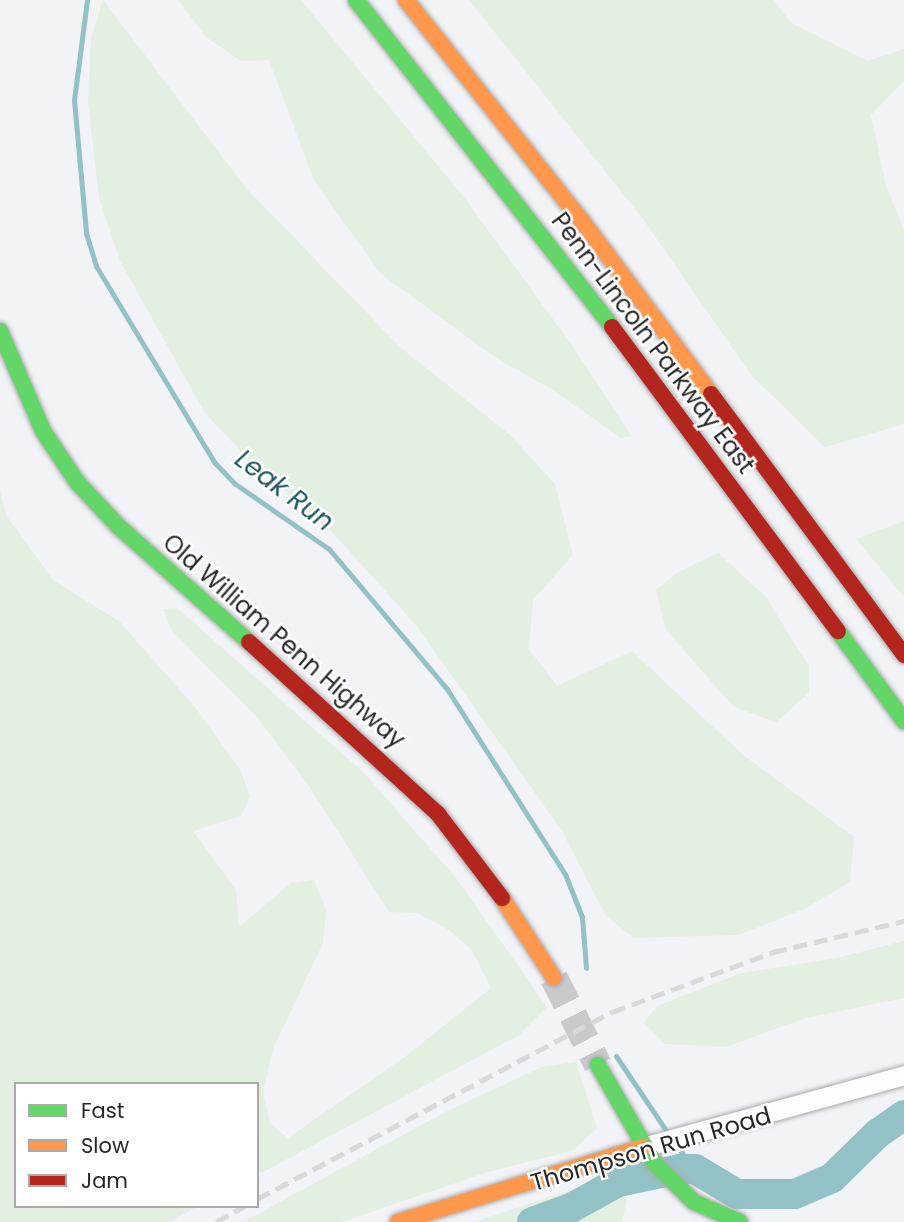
<!DOCTYPE html>
<style>
body{margin:0}
#map{position:relative;width:904px;height:1222px;overflow:hidden;background:#f2f3f6;font-family:Poppins,sans-serif}
div>[style]{position:absolute}
.green>*{inset:0;background:#e2efe1}
.stream>*{height:5px;margin:-2.5px;padding:0 2.5px;transform-origin:2.5px;border-radius:2.5px;background:#92c1c6}
.river>*{height:30px;margin:-15px;padding:0 15px;transform-origin:15px;border-radius:15px;background:#92c1c6}
.secondary-tunnel>*{height:28px;margin-top:-14px;transform-origin:0;background:repeating-linear-gradient(90deg,#c9cacd 0 28px,transparent 0 42px)}
.roads{filter:drop-shadow(0 0 2px #aaaaac) drop-shadow(0 0 2px #aaaaac)}
.street>*{height:19px;margin:-9.5px;padding:0 9.5px;transform-origin:9.5px;border-radius:9.5px;background:#fdfdfe}
.fast>*{height:16px;margin:-8px;padding:0 8px;transform-origin:8px;border-radius:8px;background:#63d668}
.slow>*{height:16px;margin:-8px;padding:0 8px;transform-origin:8px;border-radius:8px;background:#ff974d}
.jam>*{height:16px;margin:-8px;padding:0 8px;transform-origin:8px;border-radius:8px;background:#b3261e}
.rail>*{height:5px;margin-top:-2.5px;transform-origin:0;background:repeating-linear-gradient(90deg,#d8d9d9 0 14px,transparent 0 21px)}
span{translate:-50% -50%;white-space:nowrap;text-align:center;line-height:1.15;-webkit-text-stroke:5px #fff;paint-order:stroke}
.street-label{font-size:24px;color:#272729}
.water-label{font-size:26px;color:#1e575b;font-style:italic}
.legend{position:absolute;left:14px;top:1082px;width:245px;height:126px;box-sizing:border-box;background:#fff;border:2px solid #a9a9a9;margin:0;padding:9px 12px;list-style:none;font-size:21px;color:#272729}
.legend li{display:flex;align-items:center;gap:14px;height:35px}
.legend b{width:35px;border:2px solid #a9a9a9}
</style>
<div id="map">
<div class="green">
<div style="clip-path:polygon(103px 0,246px 188px,401px 348px,510px 435px,555px 484px,573px 555px,533px 600px,529px 649px,557px 686px,632px 651px,743px 755px,854px 837px,850px 882px,806px 908px,739px 935px,634px 938px,606px 916px,562px 831px,416px 625px,333px 533px,252px 463px,205px 413px,120px 261px,99px 198px,88px 103px,91px 38px)"></div>
<div style="clip-path:polygon(178px 0,301px 0,463px 196px,574px 348px,631px 436px,621px 438px,553px 390px,496px 358px,381px 274px,314px 181px,269px 60px,241px 61px,206px 37px)"></div>
<div style="clip-path:polygon(469px 0,774px 0,791px 23px,868px 61px,904px 49px,904px 81px,871px 115px,886px 186px,904px 229px,904px 424px,825px 447px,752px 376px,643px 219px)"></div>
<div style="clip-path:polygon(0 491px,6px 515px,53px 580px,120px 622px,194px 706px,241px 771px,250px 797px,241px 816px,193px 831px,236px 890px,239px 927px,291px 883px,314px 880px,326px 909px,323px 943px,273px 1049px,263px 1092px,270px 1124px,288px 1138px,406px 1056px,491px 988px,471px 949px,449px 930px,417px 913px,389px 912px,309px 786px,257px 717px,172px 631px,163px 609px,177px 608px,364px 773px,456px 878px,547px 1007px,519px 1035px,263px 1172px,257px 1172px,257px 1084px,16px 1084px,16px 1206px,198px 1206px,170px 1222px,0 1222px)"></div>
<div style="clip-path:polygon(904px 521px,904px 597px,856px 539px)"></div>
<div style="clip-path:polygon(718px 553px,765px 596px,809px 666px,809px 693px,776px 722px,734px 707px,666px 630px,656px 590px,677px 573px)"></div>
<div style="clip-path:polygon(904px 941px,904px 998px,806px 1018px,725px 1047px,665px 1044px,644px 1023px,657px 1006px,741px 973px,837px 958px)"></div>
<div style="clip-path:polygon(576px 1062px,597px 1128px,574px 1150px,485px 1173px,342px 1222px,243px 1222px,449px 1110px,542px 1067px)"></div>
<div style="clip-path:polygon(580px 1187px,627px 1198px,622px 1222px,474px 1222px)"></div>
</div>
<div class="stream">
<div style="left:87px;top:0;width:101px;rotate:97.4deg"></div>
<div style="left:74px;top:100px;width:134px;rotate:84.8deg"></div>
<div style="left:86px;top:233px;width:34px;rotate:73deg"></div>
<div style="left:96px;top:266px;width:230px;rotate:58.9deg"></div>
<div style="left:215px;top:463px;width:28px;rotate:46deg"></div>
<div style="left:234px;top:483px;width:116px;rotate:34.8deg"></div>
<div style="left:329px;top:549px;width:183px;rotate:49.9deg"></div>
<div style="left:447px;top:689px;width:219px;rotate:57.5deg"></div>
<div style="left:565px;top:874px;width:46px;rotate:68.4deg"></div>
<div style="left:582px;top:917px;width:51px;rotate:85.5deg"></div>
<div style="left:616px;top:1056px;width:95px;rotate:56.1deg"></div>
<div style="left:674px;top:1143px;width:33px;rotate:51deg"></div>
</div>
<div class="river">
<div style="left:532px;top:1222px;width:41px;rotate:-19.7deg"></div>
<div style="left:571px;top:1208px;width:54px;rotate:-29deg"></div>
<div style="left:618px;top:1182px;width:63px;rotate:-11.8deg"></div>
<div style="left:680px;top:1169px;width:15px"></div>
<div style="left:695px;top:1169px;width:49px;rotate:30.8deg"></div>
<div style="left:737px;top:1194px;width:58px"></div>
<div style="left:795px;top:1194px;width:40px;rotate:-23.4deg"></div>
<div style="left:832px;top:1178px;width:63px;rotate:-44.4deg"></div>
<div style="left:877px;top:1134px;width:33px;rotate:-35deg"></div>
</div>
<div class="secondary-tunnel">
<div style="left:554px;top:978px;width:97px;rotate:63.2deg"></div>
</div>
<div class="roads">
<div class="street">
<div style="left:643px;top:1147px;width:271px;rotate:-15.4deg"></div>
</div>
<div class="fast">
<div style="left:356px;top:0;width:415px;rotate:51.9deg"></div>
<div style="left:0;top:331px;width:109px;rotate:66.7deg"></div>
<div style="left:43px;top:431px;width:61px;rotate:56.3deg"></div>
<div style="left:77px;top:482px;width:60px;rotate:47deg"></div>
<div style="left:118px;top:526px;width:175px;rotate:41.5deg"></div>
<div style="left:838px;top:631px;width:112px;rotate:53.7deg"></div>
<div style="left:598px;top:1065px;width:114px;rotate:60.1deg"></div>
<div style="left:655px;top:1164px;width:54px;rotate:44.3deg"></div>
<div style="left:694px;top:1202px;width:50px;rotate:23.5deg"></div>
</div>
<div class="slow">
<div style="left:406px;top:0;width:283px;rotate:51.5deg"></div>
<div style="left:582px;top:221px;width:216px;rotate:53.3deg"></div>
<div style="left:502px;top:898px;width:95px;rotate:57deg"></div>
<div style="left:398px;top:1222px;width:256px;rotate:-17deg"></div>
</div>
<div class="jam">
<div style="left:612px;top:327px;width:379px;rotate:53.4deg"></div>
<div style="left:711px;top:394px;width:325px;rotate:53.5deg"></div>
<div style="left:249px;top:642px;width:256px;rotate:42.3deg"></div>
<div style="left:438px;top:814px;width:106px;rotate:52.7deg"></div>
</div>
</div>
<div class="rail">
<div style="left:257px;top:1199px;width:401px;rotate:-27.8deg"></div>
<div style="left:612px;top:1012px;width:172px;rotate:-20.4deg"></div>
<div style="left:773px;top:952px;width:135px;rotate:-13.3deg"></div>
<div style="left:216px;top:1222px;width:33px;rotate:-29deg"></div>
</div>
<div class="street-label">
<span style="left:653px;top:343px;rotate:53deg">Penn-Lincoln Parkway East</span>
<span style="left:284px;top:641px;rotate:41deg">Old William Penn Highway</span>
<span style="left:651px;top:1149px;rotate:-16deg">Thompson Run Road</span>
</div>
<div class="water-label">
<span style="left:284px;top:491px;rotate:37deg">Leak Run</span>
</div>
<ul class="legend">
<li><b style="height:9px;background:#63d668"></b>Fast</li>
<li><b style="height:9px;background:#ff974d"></b>Slow</li>
<li><b style="height:9px;background:#b3261e"></b>Jam</li>
</ul>
</div>
